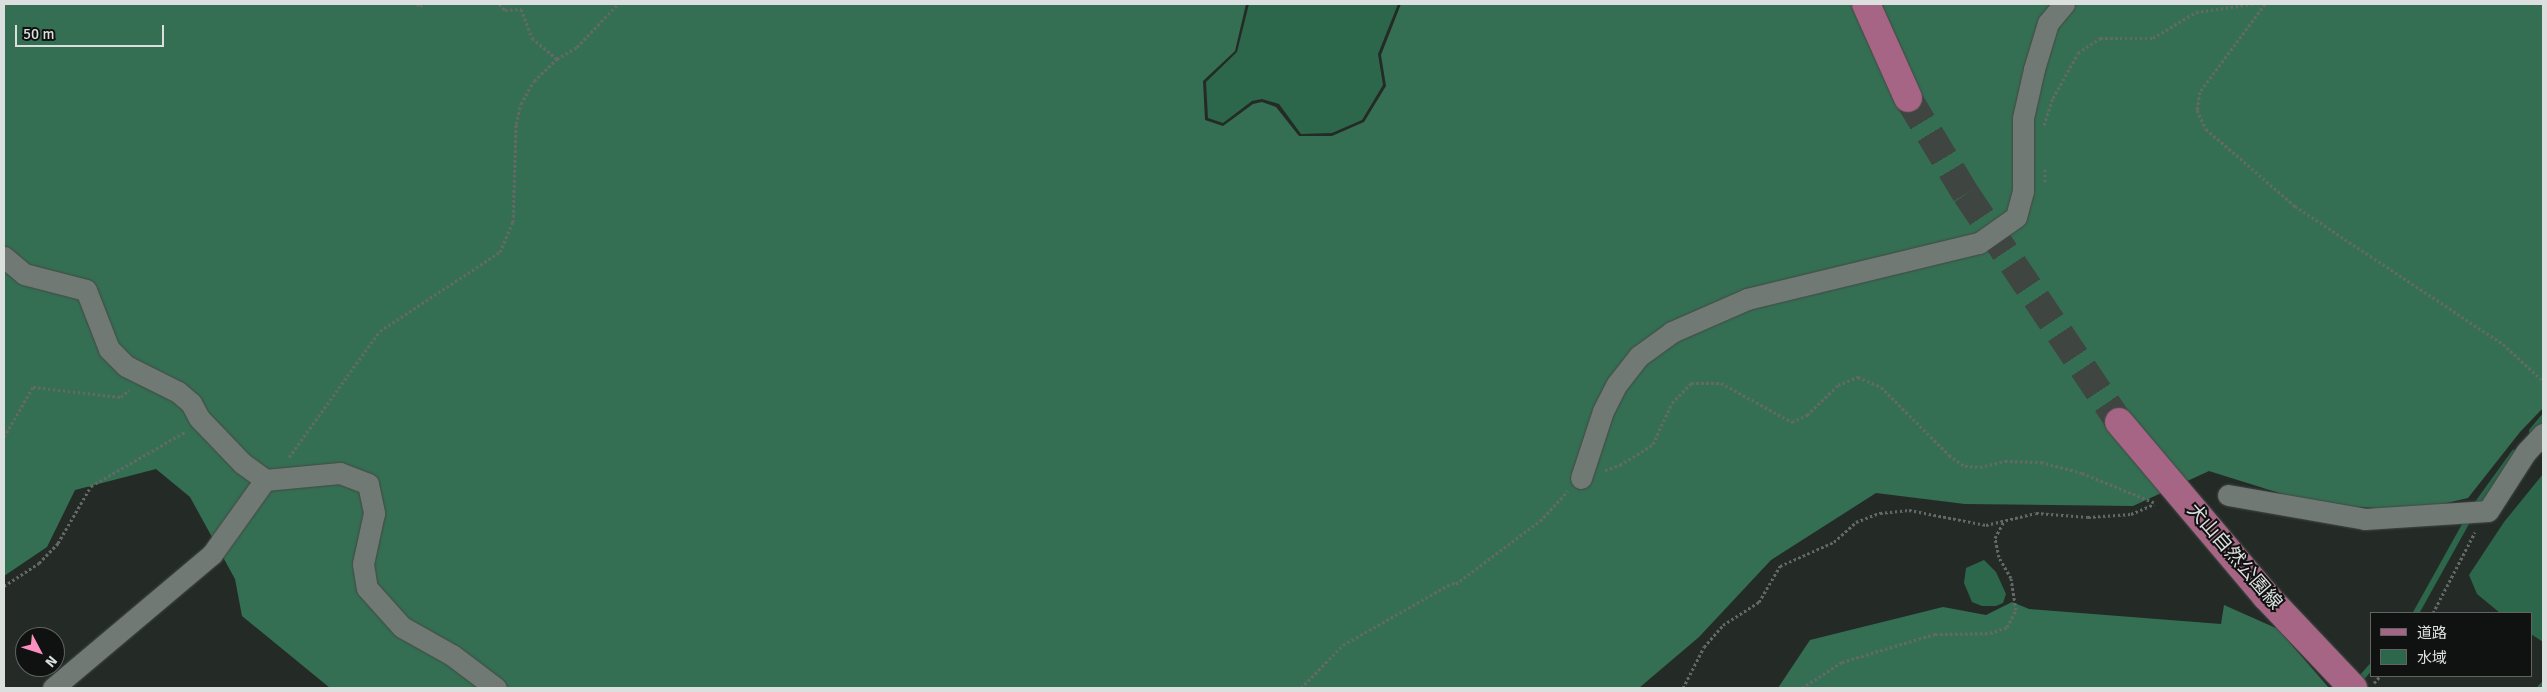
<!DOCTYPE html>
<meta charset="utf-8">
<style>
body{margin:0}
#map{position:relative;width:2547px;height:692px;overflow:hidden;background:#242b27;font-family:Signika,"Noto Sans JP",sans-serif}
div>[style]{position:absolute}
.forest>*{inset:0;background:#356f53}
.water>*{inset:0;background:#2c664b}
.stream>*{height:6px;margin:-3px;padding:0 3px;transform-origin:3px;border-radius:3px;background:#2c664b}
.major-tunnel>*{height:28px;margin-top:-14px;transform-origin:0;background:repeating-linear-gradient(90deg,#3f4642 0 28px,transparent 0 42px)}
.path>*{height:3px;margin-top:-1.5px;transform-origin:0;background:repeating-linear-gradient(90deg,#646966 0 2.5px,transparent 0 5px)}
.roads{filter:drop-shadow(0 0 1px #434845) drop-shadow(0 0 1px #434845)}
.minor>*{height:21px;margin:-10.5px;padding:0 10.5px;transform-origin:10.5px;border-radius:10.5px;background:#717974}
.major>*{height:28px;margin:-14px;padding:0 14px;transform-origin:14px;border-radius:14px;background:#a66584}
span{translate:-50% -50%;white-space:nowrap;text-align:center;line-height:1.15;-webkit-text-stroke:4px #0f1210;paint-order:stroke}
.street-label{font-size:19px;color:#dbdfdd}
.frame{position:absolute;inset:0;border:5px solid #dbdfdd;pointer-events:none}
.legend{position:absolute;left:2370px;top:612px;width:162px;height:65px;box-sizing:border-box;background:#0f1210;border:1px solid #616462;margin:0;padding:6px 9px;list-style:none;font-size:15px;color:#dbdfdd}
.legend li{display:flex;align-items:center;gap:10px;height:25px}
.legend b{width:25px;border:1px solid #616462}
.north{position:absolute;left:15px;top:627px;width:50px;height:50px;box-sizing:border-box;background:#0f1210;border:1px solid #616462;border-radius:50%;rotate:130deg;font-size:14px;font-weight:700;line-height:20px;text-align:center;color:#dbdfdd}
.north::after{content:'';display:block;margin:auto;width:18px;height:22px;background:#fd8ec0;clip-path:polygon(50% 0,100% 100%,50% 72%,0 100%)}
.scale{position:absolute;left:15px;top:25px;width:149px;height:22px;box-sizing:border-box;border:2px solid #dbdfdd;border-top:0;padding-left:6px;font-size:15px;line-height:18px;white-space:nowrap;color:#dbdfdd;-webkit-text-stroke:4px #0f1210;paint-order:stroke}
</style>
<div id="map">
<div class="forest">
<div style="clip-path:polygon(4px 4px,1246px 4px,1235px 51px,1203px 81px,1205px 120px,1223px 126px,1253px 104px,1262px 102px,1276px 107px,1299px 136px,1332px 136px,1364px 122px,1386px 86px,1381px 55px,1401px 4px,2543px 4px,2543px 408px,2520px 432px,2468px 498px,2417px 510px,2317px 505px,2209px 471px,2133px 506px,1965px 504px,1876px 493px,1771px 560px,1699px 637px,1639px 688px,330px 688px,242px 616px,235px 579px,190px 497px,156px 469px,75px 490px,47px 547px,4px 576px)"></div>
<div style="clip-path:polygon(2012px 602px,2029px 609px,2221px 624px,2224px 605px,2278px 629px,2329px 688px,1778px 688px,1810px 640px,1943px 607px,1986px 615px)"></div>
</div>
<div class="water">
<div style="clip-path:polygon(1249px 4px,1398px 4px,1378px 54px,1383px 85px,1362px 120px,1332px 133px,1301px 134px,1279px 104px,1262px 99px,1252px 101px,1223px 123px,1208px 118px,1206px 82px,1237px 52px)"></div>
<div style="clip-path:polygon(2543px 474px,2543px 642px,2531px 634px,2531px 613px,2500px 613px,2477px 594px,2469px 575px,2504px 522px)"></div>
<div style="clip-path:polygon(1984px 560px,1996px 572px,2006px 594px,2003px 603px,1996px 606px,1982px 606px,1972px 602px,1964px 583px,1966px 568px)"></div>
</div>
<div class="stream">
<div style="left:2532px;top:431px;width:17px;rotate:-50deg"></div>
<div style="left:2475px;top:507px;width:67px;rotate:-54.2deg"></div>
<div style="left:2416px;top:613px;width:111px;rotate:-60.9deg"></div>
<div style="left:2357px;top:683px;width:21px;rotate:-49deg"></div>
<div style="left:2540px;top:688px;width:4px;rotate:-45deg"></div>
</div>
<div class="major-tunnel">
<div style="left:1908px;top:98px;width:112px;rotate:58.9deg"></div>
<div style="left:1966px;top:194px;width:275px;rotate:56.1deg"></div>
</div>
<div class="path">
<div style="left:417px;top:4px;width:4px;rotate:34deg"></div>
<div style="left:420px;top:6px;width:4px;rotate:-27deg"></div>
<div style="left:499px;top:4px;width:8px;rotate:45deg"></div>
<div style="left:505px;top:10px;width:16px;rotate:-4deg"></div>
<div style="left:521px;top:9px;width:31px;rotate:69deg"></div>
<div style="left:532px;top:38px;width:33px;rotate:40deg"></div>
<div style="left:2265px;top:4px;width:109px;rotate:126.5deg"></div>
<div style="left:2200px;top:92px;width:18px;rotate:99deg"></div>
<div style="left:2197px;top:110px;width:21px;rotate:65deg"></div>
<div style="left:2206px;top:129px;width:118px;rotate:40.9deg"></div>
<div style="left:2295px;top:206px;width:250px;rotate:33.6deg"></div>
<div style="left:2503px;top:344px;width:54px;rotate:42.8deg"></div>
<div style="left:2044px;top:125px;width:28px;rotate:-72deg"></div>
<div style="left:2053px;top:98px;width:51px;rotate:-60.9deg"></div>
<div style="left:2078px;top:53px;width:27px;rotate:-34deg"></div>
<div style="left:2100px;top:38px;width:53px"></div>
<div style="left:2153px;top:38px;width:50px;rotate:-31.2deg"></div>
<div style="left:2196px;top:12px;width:57px;rotate:-8.1deg"></div>
<div style="left:2045px;top:182px;width:13px;rotate:-90deg"></div>
<div style="left:4px;top:437px;width:58px;rotate:-59.9deg"></div>
<div style="left:33px;top:387px;width:89px;rotate:6.5deg"></div>
<div style="left:121px;top:397px;width:11px;rotate:-41deg"></div>
<div style="left:289px;top:457px;width:155px;rotate:-54.2deg"></div>
<div style="left:380px;top:331px;width:144px;rotate:-33.4deg"></div>
<div style="left:500px;top:252px;width:33px;rotate:-67deg"></div>
<div style="left:513px;top:222px;width:98px;rotate:-88.2deg"></div>
<div style="left:516px;top:124px;width:21px;rotate:-76deg"></div>
<div style="left:521px;top:104px;width:26px;rotate:-61deg"></div>
<div style="left:534px;top:81px;width:32px;rotate:-44deg"></div>
<div style="left:557px;top:59px;width:23px;rotate:-31deg"></div>
<div style="left:577px;top:47px;width:59px;rotate:-46.4deg"></div>
<div style="left:1605px;top:470px;width:16px;rotate:-18deg"></div>
<div style="left:1620px;top:465px;width:39px;rotate:-32deg"></div>
<div style="left:1653px;top:444px;width:45px;rotate:-65.1deg"></div>
<div style="left:1672px;top:403px;width:28px;rotate:-46deg"></div>
<div style="left:1691px;top:383px;width:30px"></div>
<div style="left:1721px;top:383px;width:81px;rotate:28.8deg"></div>
<div style="left:1792px;top:422px;width:17px;rotate:-25deg"></div>
<div style="left:1807px;top:415px;width:43px;rotate:-44.1deg"></div>
<div style="left:1838px;top:385px;width:22px;rotate:-22deg"></div>
<div style="left:1858px;top:377px;width:25px;rotate:23deg"></div>
<div style="left:1881px;top:387px;width:96px;rotate:45deg"></div>
<div style="left:1949px;top:455px;width:19px;rotate:35deg"></div>
<div style="left:1965px;top:466px;width:15px;rotate:4deg"></div>
<div style="left:1980px;top:467px;width:26px;rotate:-13deg"></div>
<div style="left:2005px;top:461px;width:36px;rotate:2deg"></div>
<div style="left:2041px;top:462px;width:42px;rotate:15deg"></div>
<div style="left:2082px;top:473px;width:79px;rotate:22.3deg"></div>
<div style="left:4px;top:586px;width:42px;rotate:-33.3deg"></div>
<div style="left:39px;top:563px;width:28px;rotate:-46deg"></div>
<div style="left:58px;top:543px;width:66px;rotate:-59.9deg"></div>
<div style="left:91px;top:486px;width:108px;rotate:-29.9deg"></div>
<div style="left:2433px;top:613px;width:91px;rotate:-62.6deg"></div>
<div style="left:2374px;top:683px;width:9px;rotate:-49deg"></div>
<div style="left:1301px;top:688px;width:60px;rotate:-45.7deg"></div>
<div style="left:1343px;top:645px;width:125px;rotate:-29.6deg"></div>
<div style="left:1452px;top:583px;width:4px;rotate:14deg"></div>
<div style="left:1456px;top:584px;width:105px;rotate:-36.9deg"></div>
<div style="left:1540px;top:521px;width:41px;rotate:-47deg"></div>
<div style="left:1683px;top:688px;width:46px;rotate:-62.9deg"></div>
<div style="left:1704px;top:647px;width:29px;rotate:-49deg"></div>
<div style="left:1723px;top:625px;width:43px;rotate:-32.6deg"></div>
<div style="left:1759px;top:602px;width:42px;rotate:-59.7deg"></div>
<div style="left:1780px;top:566px;width:59px;rotate:-24deg"></div>
<div style="left:1834px;top:542px;width:30px;rotate:-42deg"></div>
<div style="left:1856px;top:522px;width:26px;rotate:-21deg"></div>
<div style="left:1880px;top:513px;width:29px;rotate:-6deg"></div>
<div style="left:1909px;top:510px;width:78px;rotate:11deg"></div>
<div style="left:1986px;top:525px;width:51px;rotate:-13.5deg"></div>
<div style="left:2036px;top:513px;width:52px;rotate:4.4deg"></div>
<div style="left:2088px;top:517px;width:43px;rotate:-4deg"></div>
<div style="left:2131px;top:514px;width:25px;rotate:-23deg"></div>
<div style="left:1802px;top:688px;width:48px;rotate:-33deg"></div>
<div style="left:1842px;top:662px;width:97px;rotate:-16.8deg"></div>
<div style="left:1935px;top:634px;width:55px;rotate:-1deg"></div>
<div style="left:1990px;top:633px;width:18px;rotate:-19deg"></div>
<div style="left:2007px;top:627px;width:19px;rotate:-62deg"></div>
<div style="left:2016px;top:610px;width:32px;rotate:-99deg"></div>
<div style="left:2011px;top:578px;width:24px;rotate:-120deg"></div>
<div style="left:1999px;top:557px;width:19px;rotate:-102deg"></div>
<div style="left:1995px;top:538px;width:19px;rotate:-62deg"></div>
</div>
<div class="roads">
<div class="minor">
<div style="left:4px;top:257px;width:26px;rotate:40deg"></div>
<div style="left:24px;top:274px;width:64px;rotate:14.5deg"></div>
<div style="left:86px;top:290px;width:63px;rotate:68.7deg"></div>
<div style="left:109px;top:349px;width:24px;rotate:45deg"></div>
<div style="left:126px;top:366px;width:58px;rotate:26.6deg"></div>
<div style="left:178px;top:392px;width:17px;rotate:40deg"></div>
<div style="left:191px;top:403px;width:17px;rotate:62deg"></div>
<div style="left:199px;top:418px;width:62px;rotate:46.3deg"></div>
<div style="left:242px;top:463px;width:29px;rotate:36deg"></div>
<div style="left:265px;top:480px;width:75px;rotate:-5.3deg"></div>
<div style="left:340px;top:473px;width:30px;rotate:21deg"></div>
<div style="left:368px;top:484px;width:30px;rotate:78deg"></div>
<div style="left:374px;top:513px;width:52px;rotate:102.2deg"></div>
<div style="left:363px;top:564px;width:24px;rotate:81deg"></div>
<div style="left:367px;top:588px;width:52px;rotate:48.1deg"></div>
<div style="left:402px;top:627px;width:57px;rotate:29.2deg"></div>
<div style="left:452px;top:655px;width:55px;rotate:36.9deg"></div>
<div style="left:1581px;top:478px;width:71px;rotate:-71.8deg"></div>
<div style="left:1603px;top:411px;width:30px;rotate:-63deg"></div>
<div style="left:1617px;top:384px;width:36px;rotate:-52deg"></div>
<div style="left:1639px;top:356px;width:41px;rotate:-36deg"></div>
<div style="left:1672px;top:332px;width:82px;rotate:-23.7deg"></div>
<div style="left:1747px;top:299px;width:239px;rotate:-13.6deg"></div>
<div style="left:1979px;top:243px;width:45px;rotate:-35.1deg"></div>
<div style="left:2016px;top:217px;width:27px;rotate:-75deg"></div>
<div style="left:2023px;top:191px;width:73px;rotate:-90deg"></div>
<div style="left:2023px;top:118px;width:50px;rotate:-77.3deg"></div>
<div style="left:2034px;top:69px;width:48px;rotate:-73.1deg"></div>
<div style="left:2048px;top:23px;width:25px;rotate:-50deg"></div>
<div style="left:2228px;top:495px;width:139px;rotate:9.9deg"></div>
<div style="left:2365px;top:519px;width:123px;rotate:-3.7deg"></div>
<div style="left:2488px;top:511px;width:70px;rotate:-57.2deg"></div>
<div style="left:2526px;top:452px;width:25px;rotate:-47deg"></div>
<div style="left:53px;top:688px;width:208px;rotate:-40.1deg"></div>
<div style="left:212px;top:554px;width:91px;rotate:-54.4deg"></div>
</div>
<div class="major">
<div style="left:1866px;top:4px;width:103px;rotate:65.9deg"></div>
<div style="left:2119px;top:422px;width:228px;rotate:49.8deg"></div>
<div style="left:2266px;top:596px;width:127px;rotate:46.6deg"></div>
</div>
</div>
<div class="street-label">
<span style="left:2234px;top:557px;rotate:49deg">犬山自然公園線</span>
</div>
<div class="frame"></div>
<ul class="legend">
<li><b style="height:6px;background:#a66584"></b>道路</li>
<li><b style="height:14px;background:#2c664b"></b>水域</li>
</ul>
<div class="north">N</div>
<div class="scale">50 m</div>
</div>
